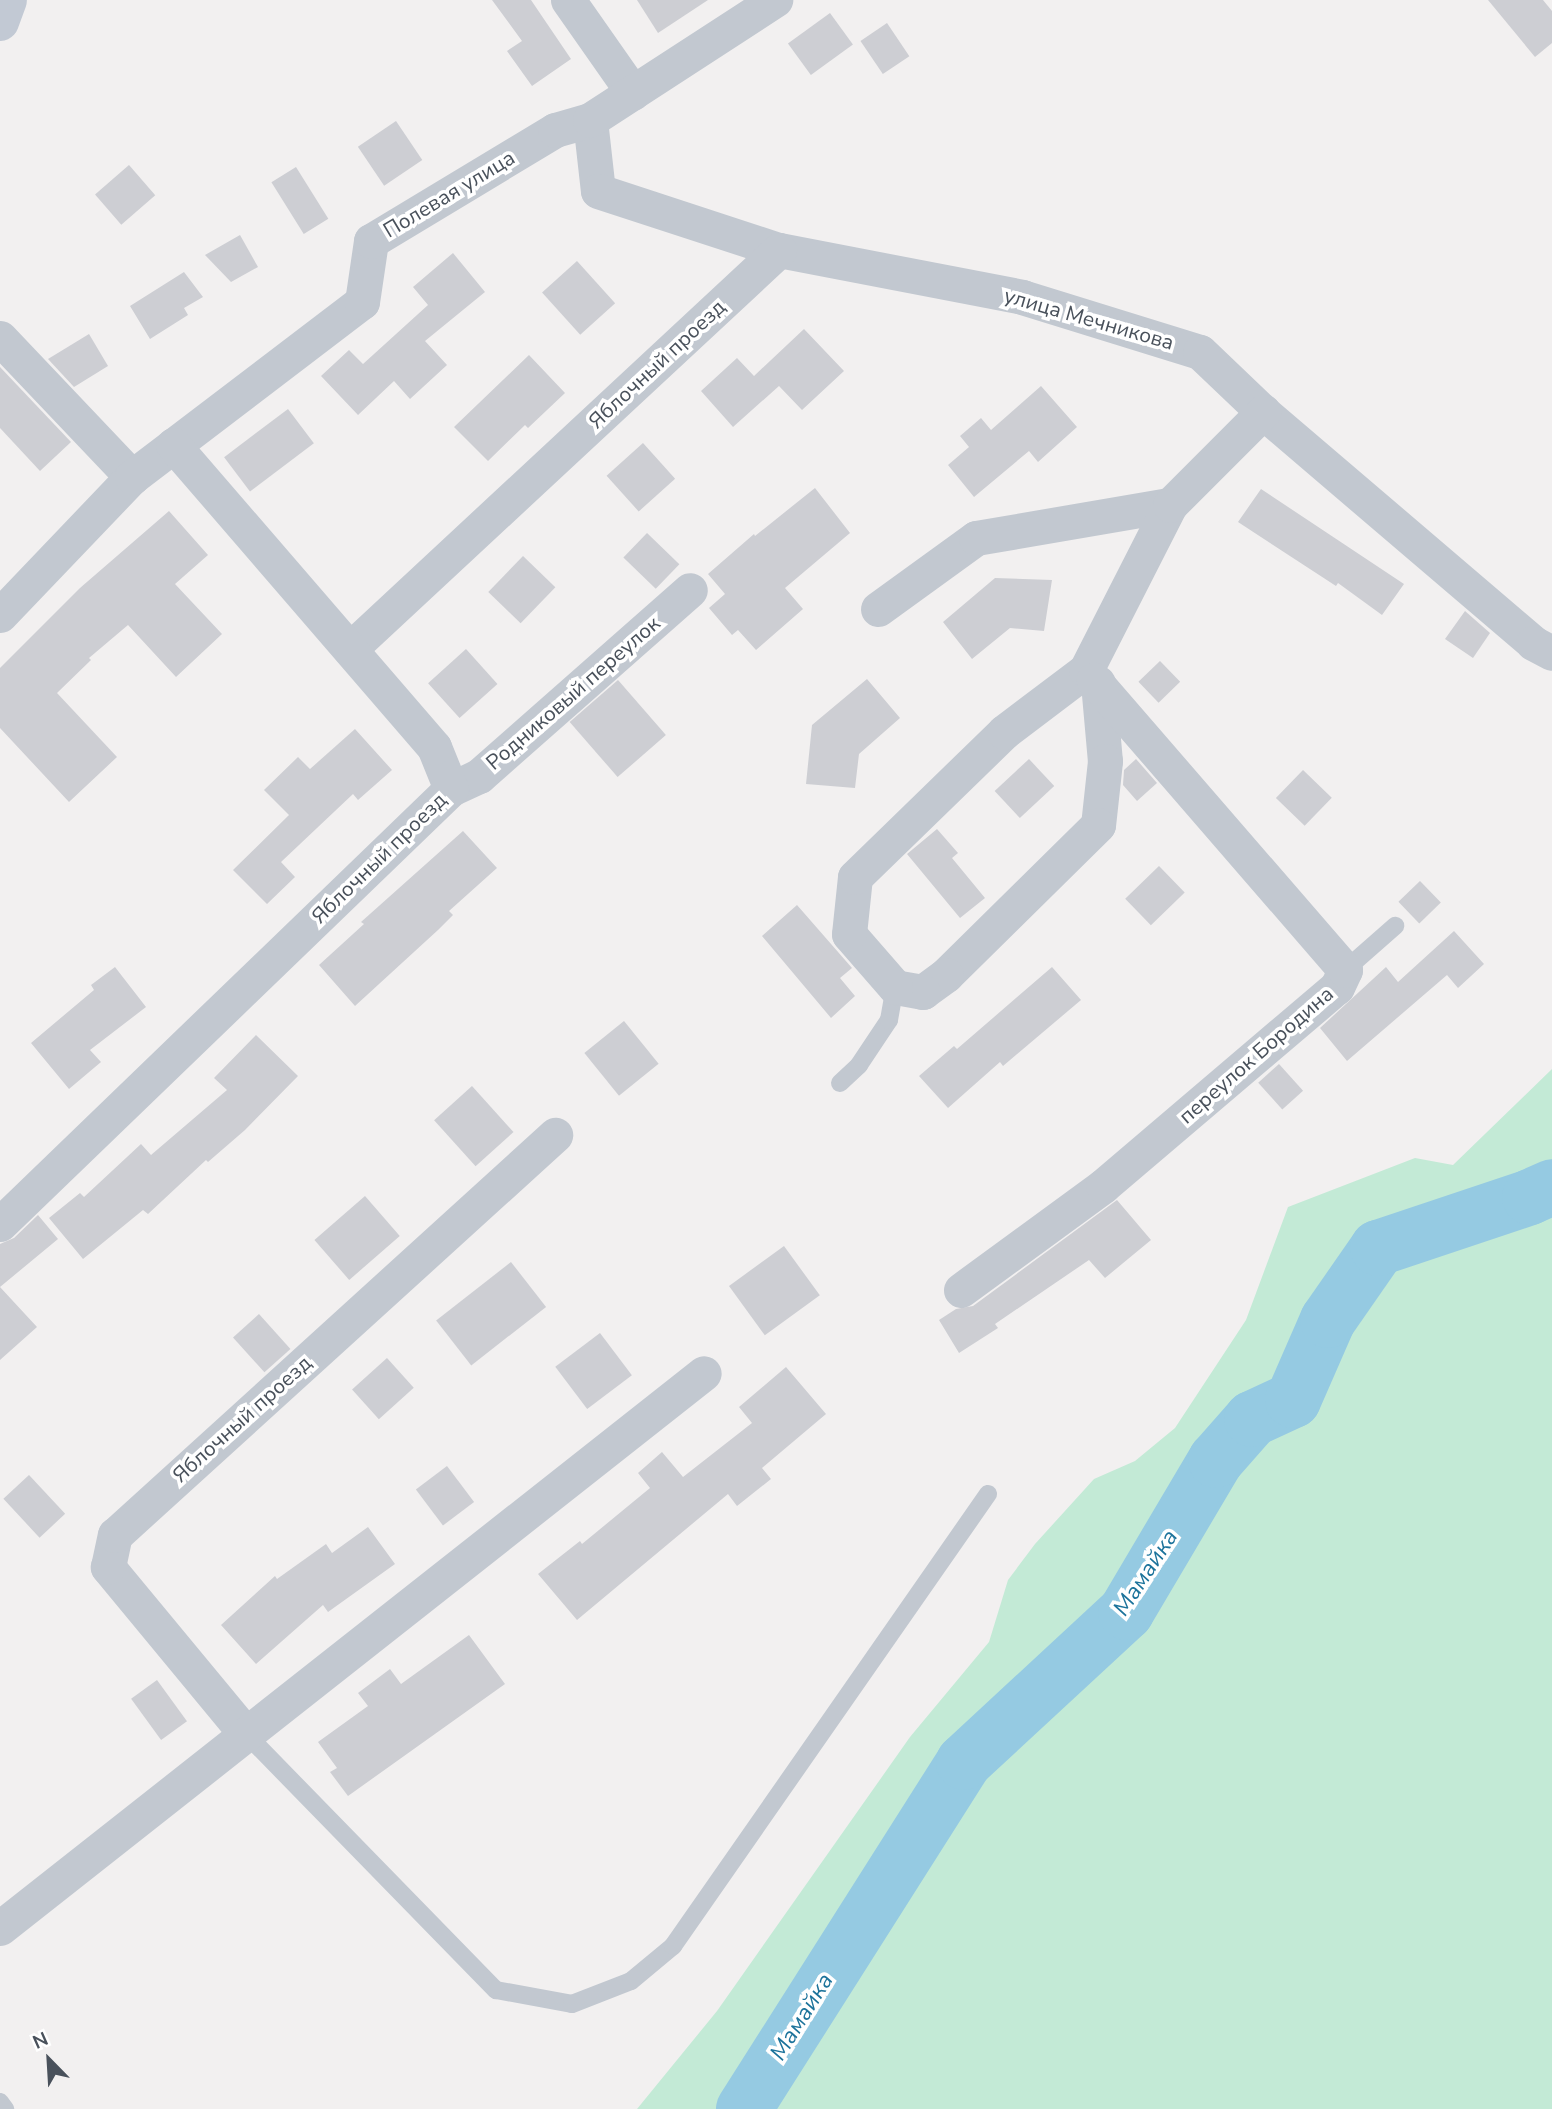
<!DOCTYPE html>
<meta charset="utf-8">
<style>
body{margin:0}
#map{position:relative;width:1552px;height:2109px;overflow:hidden;background:#f2f0f0;font-family:"Nunito Sans",sans-serif}
div>[style]{position:absolute}
.green>*{inset:0;background:#c3ead6}
.river>*{height:56px;margin:-28px;padding:0 28px;transform-origin:28px;border-radius:28px;background:#95cae2}
.building>*{inset:0;background:#cdced3;transform-origin:0 0}
.lane>*{height:18px;margin:-9px;padding:0 9px;transform-origin:9px;border-radius:9px;background:#c2c8d0}
.street>*{height:35px;margin:-17.5px;padding:0 17.5px;transform-origin:17.5px;border-radius:17.5px;background:#c2c8d0}
.secondary>*{height:38px;margin:-19px;padding:0 19px;transform-origin:19px;border-radius:19px;background:#c2c9d4}
span{translate:-50% -50%;white-space:nowrap;text-align:center;line-height:1.15;-webkit-text-stroke:7px #fff;paint-order:stroke}
.street-label{font-size:21px;color:#49515b}
.water-label{font-size:23px;color:#1c739b;font-style:italic}
.north{position:absolute;left:14px;top:2025px;width:70px;height:70px;-webkit-text-stroke:5px #fff;paint-order:stroke;rotate:336deg;font-size:19px;font-weight:700;line-height:28px;text-align:center;color:#49515b}
.north::after{content:'';display:block;margin:auto;width:24px;height:32px;background:#49515b;clip-path:polygon(50% 0,100% 100%,50% 72%,0 100%)}
</style>
<div id="map">
<div class="green">
<div style="clip-path:polygon(1552px 1069px,1552px 2109px,637px 2109px,717px 2011px,910px 1737px,989px 1642px,1008px 1580px,1035px 1544px,1094px 1479px,1135px 1461px,1175px 1428px,1246px 1320px,1288px 1207px,1415px 1158px,1453px 1165px)"></div>
</div>
<div class="river">
<div style="left:744px;top:2109px;width:411px;rotate:-57.6deg"></div>
<div style="left:964px;top:1762px;width:221px;rotate:-42.8deg"></div>
<div style="left:1126px;top:1612px;width:177px;rotate:-59.4deg"></div>
<div style="left:1216px;top:1460px;width:55px;rotate:-48.7deg"></div>
<div style="left:1252px;top:1419px;width:45px;rotate:-24.9deg"></div>
<div style="left:1293px;top:1400px;width:87px;rotate:-66.4deg"></div>
<div style="left:1328px;top:1320px;width:88px;rotate:-55.2deg"></div>
<div style="left:1378px;top:1248px;width:160px;rotate:-18.5deg"></div>
<div style="left:1530px;top:1197px;width:24px;rotate:-24deg"></div>
</div>
<div class="building">
<div style="clip-path:polygon(492px 0,531px 0,571px 59px,532px 86px,507px 51px,522px 41px)"></div>
<div style="clip-path:polygon(637px 0,708px 0,658px 33px)"></div>
<div style="clip-path:polygon(1488px 0,1543px 0,1552px 11px,1552px 43px,1535px 57px)"></div>
<div style="left:830px;top:13px;width:39px;height:52px;rotate:54deg"></div>
<div style="left:887px;top:23px;width:40px;height:32px;rotate:56deg"></div>
<div style="left:396px;top:121px;width:47px;height:46px;rotate:56deg"></div>
<div style="left:129px;top:165px;width:40px;height:45px;rotate:49deg"></div>
<div style="left:296px;top:167px;width:61px;height:29px;rotate:58deg"></div>
<div style="clip-path:polygon(240px 235px,258px 267px,231px 282px,205px 255px)"></div>
<div style="clip-path:polygon(453px 253px,485px 292px,425px 341px,447px 365px,410px 399px,394px 381px,358px 415px,321px 376px,349px 350px,363px 364px,428px 305px,413px 287px)"></div>
<div style="left:577px;top:261px;width:57px;height:47px;rotate:48deg"></div>
<div style="clip-path:polygon(184px 272px,203px 297px,184px 308px,188px 315px,150px 339px,130px 306px)"></div>
<div style="clip-path:polygon(804px 329px,844px 371px,802px 410px,779px 386px,733px 427px,701px 391px,737px 358px,754px 376px)"></div>
<div style="clip-path:polygon(89px 334px,108px 366px,74px 387px,48px 359px)"></div>
<div style="clip-path:polygon(529px 355px,565px 393px,528px 428px,525px 425px,488px 461px,454px 427px)"></div>
<div style="clip-path:polygon(0 367px,71px 442px,40px 471px,0 428px)"></div>
<div style="clip-path:polygon(1041px 386px,1077px 427px,1038px 462px,1029px 451px,974px 497px,948px 465px,969px 447px,960px 436px,981px 418px,991px 430px)"></div>
<div style="left:288px;top:409px;width:43px;height:80px;rotate:53deg"></div>
<div style="left:643px;top:443px;width:48px;height:49px;rotate:48deg"></div>
<div style="clip-path:polygon(815px 488px,850px 533px,785px 588px,803px 609px,756px 650px,738px 630px,732px 635px,709px 608px,725px 594px,708px 574px,754px 534px,755px 536px)"></div>
<div style="clip-path:polygon(1261px 489px,1404px 584px,1382px 615px,1338px 583px,1336px 586px,1238px 522px)"></div>
<div style="clip-path:polygon(169px 511px,208px 555px,175px 584px,222px 634px,176px 677px,128px 625px,89px 658px,91px 660px,57px 693px,117px 757px,69px 802px,0 728px,0 668px,80px 588px)"></div>
<div style="left:647px;top:533px;width:45px;height:34px;rotate:44deg"></div>
<div style="left:523px;top:556px;width:45px;height:50px;rotate:44deg"></div>
<div style="clip-path:polygon(995px 578px,1052px 580px,1044px 631px,1010px 628px,972px 659px,943px 622px)"></div>
<div style="clip-path:polygon(1465px 611px,1490px 633px,1473px 658px,1445px 639px)"></div>
<div style="left:466px;top:649px;width:47px;height:51px;rotate:48deg"></div>
<div style="left:1160px;top:661px;width:29px;height:30px;rotate:46deg"></div>
<div style="clip-path:polygon(867px 679px,900px 718px,859px 754px,855px 788px,806px 784px,812px 725px)"></div>
<div style="left:618px;top:680px;width:73px;height:64px;rotate:49deg"></div>
<div style="clip-path:polygon(355px 729px,392px 770px,358px 800px,353px 794px,281px 862px,295px 877px,267px 904px,233px 870px,289px 815px,264px 790px,298px 757px,310px 769px)"></div>
<div style="left:1029px;top:759px;width:37px;height:47px;rotate:47deg"></div>
<div style="clip-path:polygon(1136px 759px,1157px 783px,1137px 801px,1123px 785px,1124px 770px)"></div>
<div style="left:1303px;top:770px;width:40px;height:39px;rotate:44deg"></div>
<div style="clip-path:polygon(937px 829px,958px 853px,952px 858px,985px 898px,960px 918px,907px 854px)"></div>
<div style="clip-path:polygon(463px 831px,497px 868px,449px 911px,453px 915px,438px 930px,355px 1006px,319px 965px,364px 924px,361px 922px)"></div>
<div style="left:1159px;top:866px;width:37px;height:47px;rotate:46deg"></div>
<div style="left:1420px;top:881px;width:30px;height:30px;rotate:46deg"></div>
<div style="clip-path:polygon(797px 905px,852px 968px,840px 978px,855px 996px,831px 1018px,762px 936px)"></div>
<div style="clip-path:polygon(1454px 931px,1484px 964px,1458px 988px,1447px 975px,1347px 1061px,1320px 1028px,1386px 967px,1398px 982px)"></div>
<div style="clip-path:polygon(115px 967px,146px 1007px,90px 1050px,101px 1062px,69px 1089px,31px 1043px,94px 990px,91px 985px)"></div>
<div style="clip-path:polygon(1052px 967px,1081px 1000px,1003px 1066px,1000px 1062px,948px 1108px,919px 1076px,954px 1046px,957px 1049px)"></div>
<div style="left:624px;top:1021px;width:55px;height:51px;rotate:51deg"></div>
<div style="clip-path:polygon(256px 1035px,298px 1076px,245px 1130px,208px 1162px,206px 1160px,148px 1214px,143px 1210px,83px 1259px,49px 1218px,80px 1193px,84px 1197px,141px 1144px,151px 1155px,227px 1090px,214px 1078px)"></div>
<div style="left:1279px;top:1064px;width:36px;height:28px;rotate:48deg"></div>
<div style="left:472px;top:1086px;width:62px;height:51px;rotate:48deg"></div>
<div style="left:365px;top:1196px;width:53px;height:67px;rotate:49deg"></div>
<div style="clip-path:polygon(1117px 1200px,1151px 1240px,1105px 1278px,1089px 1260px,995px 1324px,998px 1328px,959px 1353px,939px 1320px,956px 1309px,973px 1306px)"></div>
<div style="clip-path:polygon(38px 1215px,58px 1239px,0 1287px,37px 1327px,0 1360px,0 1244px,14px 1238px)"></div>
<div style="left:784px;top:1246px;width:61px;height:68px;rotate:54deg"></div>
<div style="left:511px;top:1262px;width:57px;height:95px;rotate:52deg"></div>
<div style="left:259px;top:1314px;width:47px;height:35px;rotate:48deg"></div>
<div style="left:600px;top:1333px;width:53px;height:56px;rotate:53deg"></div>
<div style="left:387px;top:1358px;width:40px;height:47px;rotate:48deg"></div>
<div style="clip-path:polygon(786px 1367px,826px 1414px,762px 1468px,771px 1479px,737px 1506px,728px 1494px,577px 1620px,538px 1574px,580px 1541px,582px 1544px,650px 1488px,638px 1473px,662px 1452px,683px 1477px,752px 1423px,739px 1407px)"></div>
<div style="left:447px;top:1466px;width:45px;height:39px;rotate:53deg"></div>
<div style="left:29px;top:1475px;width:53px;height:35px;rotate:47deg"></div>
<div style="clip-path:polygon(368px 1527px,395px 1564px,328px 1612px,323px 1605px,256px 1664px,221px 1625px,275px 1576px,277px 1579px,326px 1544px,332px 1553px)"></div>
<div style="clip-path:polygon(469px 1635px,505px 1684px,348px 1796px,330px 1772px,337px 1768px,318px 1742px,368px 1706px,358px 1693px,390px 1669px,401px 1684px)"></div>
<div style="left:157px;top:1680px;width:51px;height:32px;rotate:54deg"></div>
</div>
<div class="lane">
<div style="left:1345px;top:970px;width:67px;rotate:-41.3deg"></div>
<div style="left:840px;top:1083px;width:26px;rotate:-43deg"></div>
<div style="left:859px;top:1065px;width:54px;rotate:-56.3deg"></div>
<div style="left:889px;top:1020px;width:34px;rotate:-80deg"></div>
<div style="left:246px;top:1734px;width:358px;rotate:45.7deg"></div>
<div style="left:496px;top:1990px;width:77px;rotate:10.4deg"></div>
<div style="left:572px;top:2004px;width:63px;rotate:-21.3deg"></div>
<div style="left:631px;top:1981px;width:55px;rotate:-39.8deg"></div>
<div style="left:673px;top:1946px;width:551px;rotate:-55.13deg"></div>
<div style="left:0;top:2102px;width:9px;rotate:54deg"></div>
</div>
<div class="street">
<div style="left:568px;top:0;width:113px;rotate:55deg"></div>
<div style="left:590px;top:120px;width:71px;rotate:83.6deg"></div>
<div style="left:598px;top:191px;width:190px;rotate:18.1deg"></div>
<div style="left:779px;top:250px;width:248px;rotate:10.9deg"></div>
<div style="left:1022px;top:297px;width:186px;rotate:17.2deg"></div>
<div style="left:1200px;top:352px;width:87px;rotate:43.6deg"></div>
<div style="left:1263px;top:412px;width:355px;rotate:40.5deg"></div>
<div style="left:1533px;top:643px;width:21px;rotate:28deg"></div>
<div style="left:0;top:338px;width:192px;rotate:46.5deg"></div>
<div style="left:878px;top:609px;width:121px;rotate:-35.9deg"></div>
<div style="left:976px;top:538px;width:197px;rotate:-9.7deg"></div>
<div style="left:0;top:615px;width:191px;rotate:-46.3deg"></div>
<div style="left:132px;top:477px;width:289px;rotate:-37.3deg"></div>
<div style="left:362px;top:302px;width:62px;rotate:-81.6deg"></div>
<div style="left:371px;top:241px;width:215px;rotate:-31.1deg"></div>
<div style="left:555px;top:130px;width:36px;rotate:-16deg"></div>
<div style="left:590px;top:120px;width:221px;rotate:-33deg"></div>
<div style="left:350px;top:649px;width:586px;rotate:-42.92deg"></div>
<div style="left:1098px;top:683px;width:78px;rotate:84.9deg"></div>
<div style="left:1105px;top:761px;width:64px;rotate:96.2deg"></div>
<div style="left:1098px;top:825px;width:214px;rotate:135.4deg"></div>
<div style="left:946px;top:975px;width:29px;rotate:144deg"></div>
<div style="left:923px;top:992px;width:28px;rotate:-170deg"></div>
<div style="left:895px;top:987px;width:70px;rotate:-131deg"></div>
<div style="left:849px;top:934px;width:57px;rotate:-84deg"></div>
<div style="left:855px;top:877px;width:208px;rotate:-44.2deg"></div>
<div style="left:1004px;top:732px;width:103px;rotate:-37.1deg"></div>
<div style="left:1086px;top:670px;width:185px;rotate:-63deg"></div>
<div style="left:1170px;top:505px;width:132px;rotate:-45deg"></div>
<div style="left:451px;top:789px;width:31px;rotate:-25deg"></div>
<div style="left:479px;top:776px;width:281px;rotate:-41.4deg"></div>
<div style="left:0;top:1224px;width:627px;rotate:-43.97deg"></div>
<div style="left:451px;top:789px;width:45px;rotate:-112deg"></div>
<div style="left:434px;top:747px;width:399px;rotate:-130.8deg"></div>
<div style="left:961px;top:1290px;width:176px;rotate:-36.2deg"></div>
<div style="left:1103px;top:1186px;width:307px;rotate:-40.4deg"></div>
<div style="left:1337px;top:987px;width:19px;rotate:-65deg"></div>
<div style="left:1345px;top:970px;width:384px;rotate:-130.9deg"></div>
<div style="left:246px;top:1734px;width:217px;rotate:-129.6deg"></div>
<div style="left:108px;top:1567px;width:33px;rotate:-78deg"></div>
<div style="left:115px;top:1535px;width:595px;rotate:-42.27deg"></div>
<div style="left:0;top:1928px;width:896px;rotate:-38.25deg"></div>
</div>
<div class="secondary">
<div style="left:0;top:22px;width:23px;rotate:-70deg"></div>
</div>
<div class="street-label">
<span style="left:449px;top:194px;rotate:-31deg">Полевая улица</span>
<span style="left:1089px;top:319px;rotate:16deg">улица Мечникова</span>
<span style="left:657px;top:364px;rotate:-43deg">Яблочный проезд</span>
<span style="left:573px;top:693px;rotate:-41deg">Родниковый переулок</span>
<span style="left:379px;top:858px;rotate:-44deg">Яблочный проезд</span>
<span style="left:1256px;top:1055px;rotate:-41deg">переулок Бородина</span>
<span style="left:242px;top:1419px;rotate:-42deg">Яблочный проезд</span>
</div>
<div class="water-label">
<span style="left:1146px;top:1573px;rotate:-57deg">Мамайка</span>
<span style="left:802px;top:2017px;rotate:-58deg">Мамайка</span>
</div>
<div class="north">N</div>
</div>
